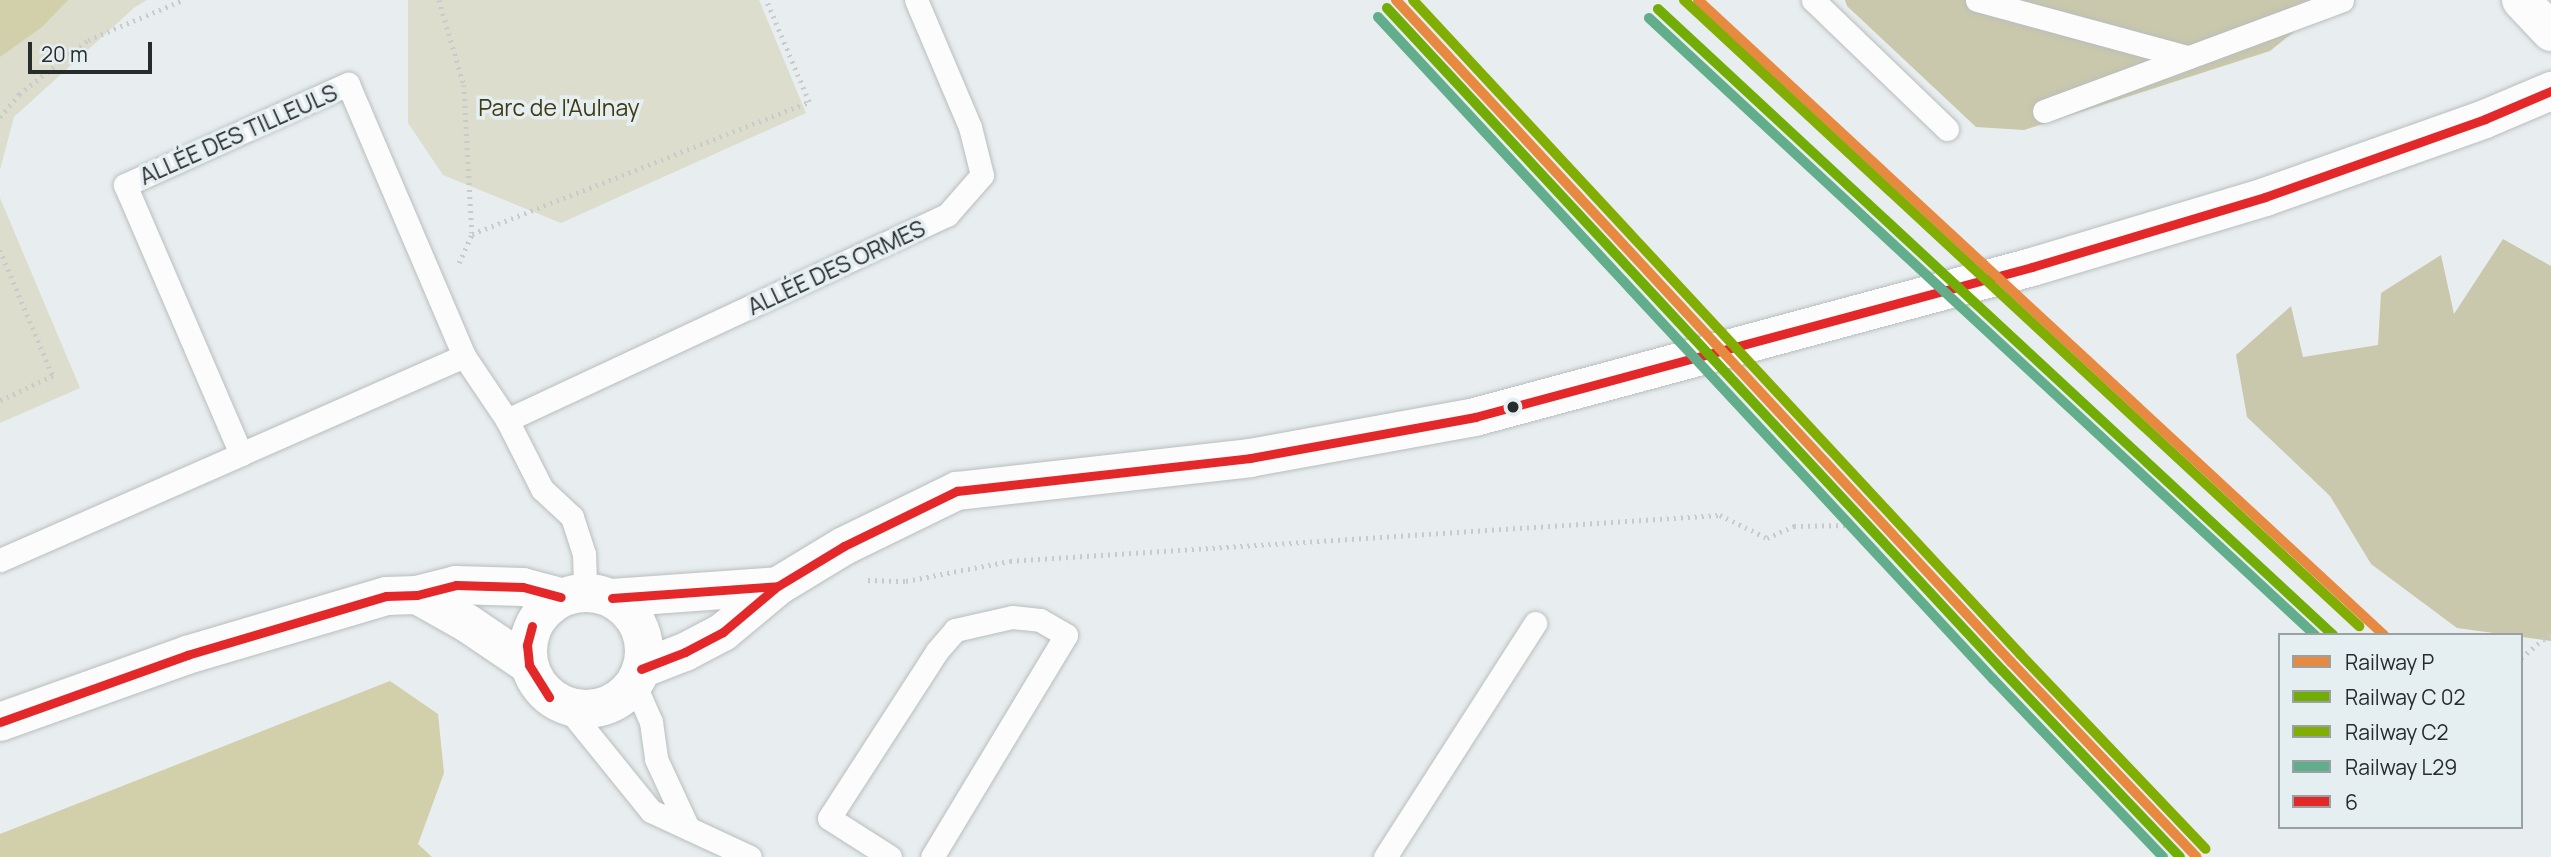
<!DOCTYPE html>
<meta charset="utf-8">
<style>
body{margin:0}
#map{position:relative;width:2551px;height:857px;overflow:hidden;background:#e8eeef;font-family:Manrope,sans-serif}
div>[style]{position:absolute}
.green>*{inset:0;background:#dcddcc}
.forest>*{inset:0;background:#c9c8ac}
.water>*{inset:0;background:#d2cfab}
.path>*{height:4.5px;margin-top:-2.25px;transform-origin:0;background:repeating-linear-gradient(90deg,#c9cbcb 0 2px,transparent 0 7px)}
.roads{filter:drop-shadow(0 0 2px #b9bdbe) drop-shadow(0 0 2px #b9bdbe)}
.service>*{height:23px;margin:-11.5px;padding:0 11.5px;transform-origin:11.5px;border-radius:11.5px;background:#fcfcfd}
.minor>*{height:38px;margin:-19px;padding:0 19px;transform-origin:19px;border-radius:19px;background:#fcfcfd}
.minor>.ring{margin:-19px;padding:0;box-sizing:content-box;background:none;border:38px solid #fcfcfd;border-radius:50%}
.bus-1>*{height:9px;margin:-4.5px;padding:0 4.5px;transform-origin:4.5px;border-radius:4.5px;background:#e42729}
.rail-1>*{height:10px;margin:-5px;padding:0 5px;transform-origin:5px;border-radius:5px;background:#e88941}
.rail-2>*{height:10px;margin:-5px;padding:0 5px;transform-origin:5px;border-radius:5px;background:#71ad06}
.rail-3>*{height:10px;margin:-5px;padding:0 5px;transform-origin:5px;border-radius:5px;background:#82ae04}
.rail-4>*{height:10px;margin:-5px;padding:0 5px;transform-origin:5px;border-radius:5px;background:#62ad8b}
.dots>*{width:19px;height:19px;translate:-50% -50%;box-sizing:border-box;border:4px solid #e5eff2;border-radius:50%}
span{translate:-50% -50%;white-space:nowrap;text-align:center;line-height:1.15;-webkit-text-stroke:7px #e5eff2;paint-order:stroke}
.park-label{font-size:23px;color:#413b11}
.street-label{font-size:23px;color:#282b2c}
.legend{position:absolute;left:2278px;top:633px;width:245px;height:196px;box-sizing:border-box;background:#e5eff2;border:2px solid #99a1a3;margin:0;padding:9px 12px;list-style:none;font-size:21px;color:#282b2c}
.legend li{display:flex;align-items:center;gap:14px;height:35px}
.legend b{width:35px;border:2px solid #99a1a3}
.scale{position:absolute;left:28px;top:42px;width:124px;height:32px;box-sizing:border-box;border:4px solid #282b2c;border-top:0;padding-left:9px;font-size:21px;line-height:24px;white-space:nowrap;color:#282b2c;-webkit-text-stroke:5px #e5eff2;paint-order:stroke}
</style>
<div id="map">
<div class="green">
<div style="clip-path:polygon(0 0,147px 0,135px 7px,14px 117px,0 170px)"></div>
<div style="clip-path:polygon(408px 0,759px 0,806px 113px,561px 223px,443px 175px,408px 123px)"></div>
<div style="clip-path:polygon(0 198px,80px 388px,0 423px)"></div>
</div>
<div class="forest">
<div style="clip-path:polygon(1845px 0,2313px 0,2300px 27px,2270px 51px,2024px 130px,1976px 127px,1847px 6px)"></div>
<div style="clip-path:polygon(2503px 239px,2551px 266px,2551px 641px,2457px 628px,2371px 564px,2330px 496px,2247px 417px,2236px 355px,2291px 306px,2303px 357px,2378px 345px,2381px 293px,2441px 255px,2454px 314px)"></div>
</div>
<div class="water">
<div style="clip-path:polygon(0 0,68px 0,42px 27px,0 57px)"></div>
<div style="clip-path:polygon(390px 681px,438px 714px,444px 773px,418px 844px,432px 857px,0 857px,0 834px)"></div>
</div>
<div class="path">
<div style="left:439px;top:0;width:89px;rotate:73.6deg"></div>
<div style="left:464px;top:85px;width:148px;rotate:86.9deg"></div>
<div style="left:0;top:117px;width:30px;rotate:-50deg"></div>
<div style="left:19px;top:94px;width:88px;rotate:-38deg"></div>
<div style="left:88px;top:40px;width:103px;rotate:-22.8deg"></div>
<div style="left:0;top:250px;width:137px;rotate:67.2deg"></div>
<div style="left:53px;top:376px;width:59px;rotate:154.7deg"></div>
<div style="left:459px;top:263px;width:32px;rotate:-66deg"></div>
<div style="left:472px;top:234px;width:362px;rotate:-21.4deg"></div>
<div style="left:809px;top:102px;width:111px;rotate:-112.9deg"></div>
<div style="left:868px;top:580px;width:38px;rotate:2deg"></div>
<div style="left:906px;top:581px;width:106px;rotate:-10.9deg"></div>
<div style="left:1010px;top:561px;width:711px;rotate:-3.71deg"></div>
<div style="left:1720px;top:515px;width:52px;rotate:26.1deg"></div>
<div style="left:1767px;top:538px;width:30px;rotate:-24deg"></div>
<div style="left:1794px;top:526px;width:59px;rotate:-1deg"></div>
<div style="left:2521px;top:658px;width:39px;rotate:-40deg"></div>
</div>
<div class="roads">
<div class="service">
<div style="left:1813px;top:0;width:186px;rotate:43.9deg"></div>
<div style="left:1977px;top:0;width:218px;rotate:15.2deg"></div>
<div style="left:2044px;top:111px;width:318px;rotate:-20.4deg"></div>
<div style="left:464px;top:356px;width:244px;rotate:156.3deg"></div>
<div style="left:241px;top:454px;width:293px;rotate:-113.3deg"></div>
<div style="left:125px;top:185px;width:245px;rotate:-24.4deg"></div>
<div style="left:348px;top:84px;width:296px;rotate:66.9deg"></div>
<div style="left:464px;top:356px;width:77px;rotate:56.1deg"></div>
<div style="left:507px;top:420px;width:77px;rotate:63.1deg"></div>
<div style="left:542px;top:489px;width:41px;rotate:43deg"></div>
<div style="left:572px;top:517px;width:39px;rotate:72deg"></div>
<div style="left:584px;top:554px;width:38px;rotate:88deg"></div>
<div style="left:507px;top:420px;width:485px;rotate:-25deg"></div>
<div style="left:947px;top:215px;width:53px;rotate:-48.8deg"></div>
<div style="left:982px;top:175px;width:49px;rotate:-104deg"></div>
<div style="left:970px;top:127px;width:138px;rotate:-113deg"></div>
<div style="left:0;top:560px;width:263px;rotate:-23.7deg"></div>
<div style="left:634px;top:683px;width:43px;rotate:66.4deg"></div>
<div style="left:651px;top:722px;width:37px;rotate:82deg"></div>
<div style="left:656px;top:759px;width:76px;rotate:65.1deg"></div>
<div style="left:566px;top:706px;width:135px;rotate:51deg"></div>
<div style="left:651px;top:811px;width:109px;rotate:24.9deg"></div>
<div style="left:890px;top:857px;width:72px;rotate:-147.4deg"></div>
<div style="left:829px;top:818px;width:199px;rotate:-57.1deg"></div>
<div style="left:937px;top:651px;width:28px;rotate:-49deg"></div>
<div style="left:955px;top:630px;width:58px;rotate:-12.8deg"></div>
<div style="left:1012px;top:617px;width:28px;rotate:6deg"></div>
<div style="left:1040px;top:620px;width:30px;rotate:30deg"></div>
<div style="left:1066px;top:635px;width:259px;rotate:121.1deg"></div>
<div style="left:1385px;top:857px;width:278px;rotate:-57.3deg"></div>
</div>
<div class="minor">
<div style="left:2521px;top:0;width:44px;rotate:46.8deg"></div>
<div class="ring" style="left:528px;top:593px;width:78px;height:78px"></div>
<div style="left:417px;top:595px;width:57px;rotate:29.2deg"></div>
<div style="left:467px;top:623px;width:75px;rotate:34.1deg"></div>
<div style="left:612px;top:598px;width:166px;rotate:-4.1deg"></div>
<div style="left:641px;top:669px;width:47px;rotate:-21.1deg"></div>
<div style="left:685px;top:652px;width:43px;rotate:-27.8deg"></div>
<div style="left:723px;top:632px;width:72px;rotate:-39.9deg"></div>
<div style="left:778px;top:586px;width:77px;rotate:-31.2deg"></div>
<div style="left:844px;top:546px;width:126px;rotate:-26deg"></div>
<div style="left:957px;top:491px;width:295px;rotate:-6.4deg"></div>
<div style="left:1250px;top:458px;width:229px;rotate:-10.3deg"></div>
<div style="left:1475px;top:417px;width:577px;rotate:-15.07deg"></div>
<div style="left:2032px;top:267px;width:243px;rotate:-16.7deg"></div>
<div style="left:2265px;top:197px;width:233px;rotate:-19.5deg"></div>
<div style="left:2485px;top:119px;width:72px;rotate:-23deg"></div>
<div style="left:0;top:722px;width:199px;rotate:-19.7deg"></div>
<div style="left:187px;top:655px;width:208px;rotate:-16.5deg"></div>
<div style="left:386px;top:596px;width:31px;rotate:-2deg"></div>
<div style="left:417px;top:595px;width:40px;rotate:-14.4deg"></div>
<div style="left:456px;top:585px;width:67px;rotate:1.7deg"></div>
<div style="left:523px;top:587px;width:39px;rotate:15deg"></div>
</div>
</div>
<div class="bus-1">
<div style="left:612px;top:598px;width:166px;rotate:-4.1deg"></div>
<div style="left:778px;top:586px;width:77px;rotate:-31.2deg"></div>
<div style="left:844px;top:546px;width:126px;rotate:-26deg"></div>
<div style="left:957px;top:491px;width:295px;rotate:-6.4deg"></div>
<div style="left:1250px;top:458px;width:229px;rotate:-10.3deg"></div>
<div style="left:1475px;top:417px;width:577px;rotate:-15.07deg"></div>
<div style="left:2032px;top:267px;width:243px;rotate:-16.7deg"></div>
<div style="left:2265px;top:197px;width:233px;rotate:-19.5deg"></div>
<div style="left:2485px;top:119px;width:72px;rotate:-23deg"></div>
<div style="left:532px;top:626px;width:20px;rotate:105deg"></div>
<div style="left:527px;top:645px;width:20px;rotate:84deg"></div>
<div style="left:529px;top:665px;width:38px;rotate:58deg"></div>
<div style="left:641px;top:669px;width:47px;rotate:-21.1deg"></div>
<div style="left:685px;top:652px;width:43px;rotate:-27.8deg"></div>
<div style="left:723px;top:632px;width:68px;rotate:-40.2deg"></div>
<div style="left:0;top:722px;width:199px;rotate:-19.7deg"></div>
<div style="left:187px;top:655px;width:208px;rotate:-16.5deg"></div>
<div style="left:386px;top:596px;width:31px;rotate:-2deg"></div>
<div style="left:417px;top:595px;width:40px;rotate:-14.4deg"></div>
<div style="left:456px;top:585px;width:67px;rotate:1.7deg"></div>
<div style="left:523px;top:587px;width:39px;rotate:15deg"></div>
</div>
<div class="rail-1">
<div style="left:1396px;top:0;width:904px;rotate:47.11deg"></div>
<div style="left:2011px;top:662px;width:269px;rotate:46.4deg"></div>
<div style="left:1698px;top:0;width:935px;rotate:42.79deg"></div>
</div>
<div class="rail-2">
<div style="left:1387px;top:8px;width:904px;rotate:47.11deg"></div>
<div style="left:2002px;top:670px;width:258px;rotate:46.4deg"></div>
<div style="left:1658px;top:9px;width:921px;rotate:42.84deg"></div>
</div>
<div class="rail-3">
<div style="left:1413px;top:0;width:892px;rotate:47.13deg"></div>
<div style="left:2020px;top:654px;width:269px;rotate:46.4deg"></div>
<div style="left:1684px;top:0;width:921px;rotate:42.84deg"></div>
</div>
<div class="rail-4">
<div style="left:1378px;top:17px;width:904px;rotate:47.11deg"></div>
<div style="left:1993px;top:679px;width:246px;rotate:46.3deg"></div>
<div style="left:1649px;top:18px;width:908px;rotate:42.81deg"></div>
</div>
<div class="dots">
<div style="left:1513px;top:407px;background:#282b2c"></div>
</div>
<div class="park-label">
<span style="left:559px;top:107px">Parc de l'Aulnay</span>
</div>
<div class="street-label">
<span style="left:238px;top:134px;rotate:-24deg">ALLÉE DES TILLEULS</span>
<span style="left:836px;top:267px;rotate:-25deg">ALLÉE DES ORMES</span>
</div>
<ul class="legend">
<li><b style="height:9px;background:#e88941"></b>Railway P</li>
<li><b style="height:9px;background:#71ad06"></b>Railway C 02</li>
<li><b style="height:9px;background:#82ae04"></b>Railway C2</li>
<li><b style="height:9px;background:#62ad8b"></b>Railway L29</li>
<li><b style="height:9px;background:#e42729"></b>6</li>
</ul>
<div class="scale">20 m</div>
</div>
